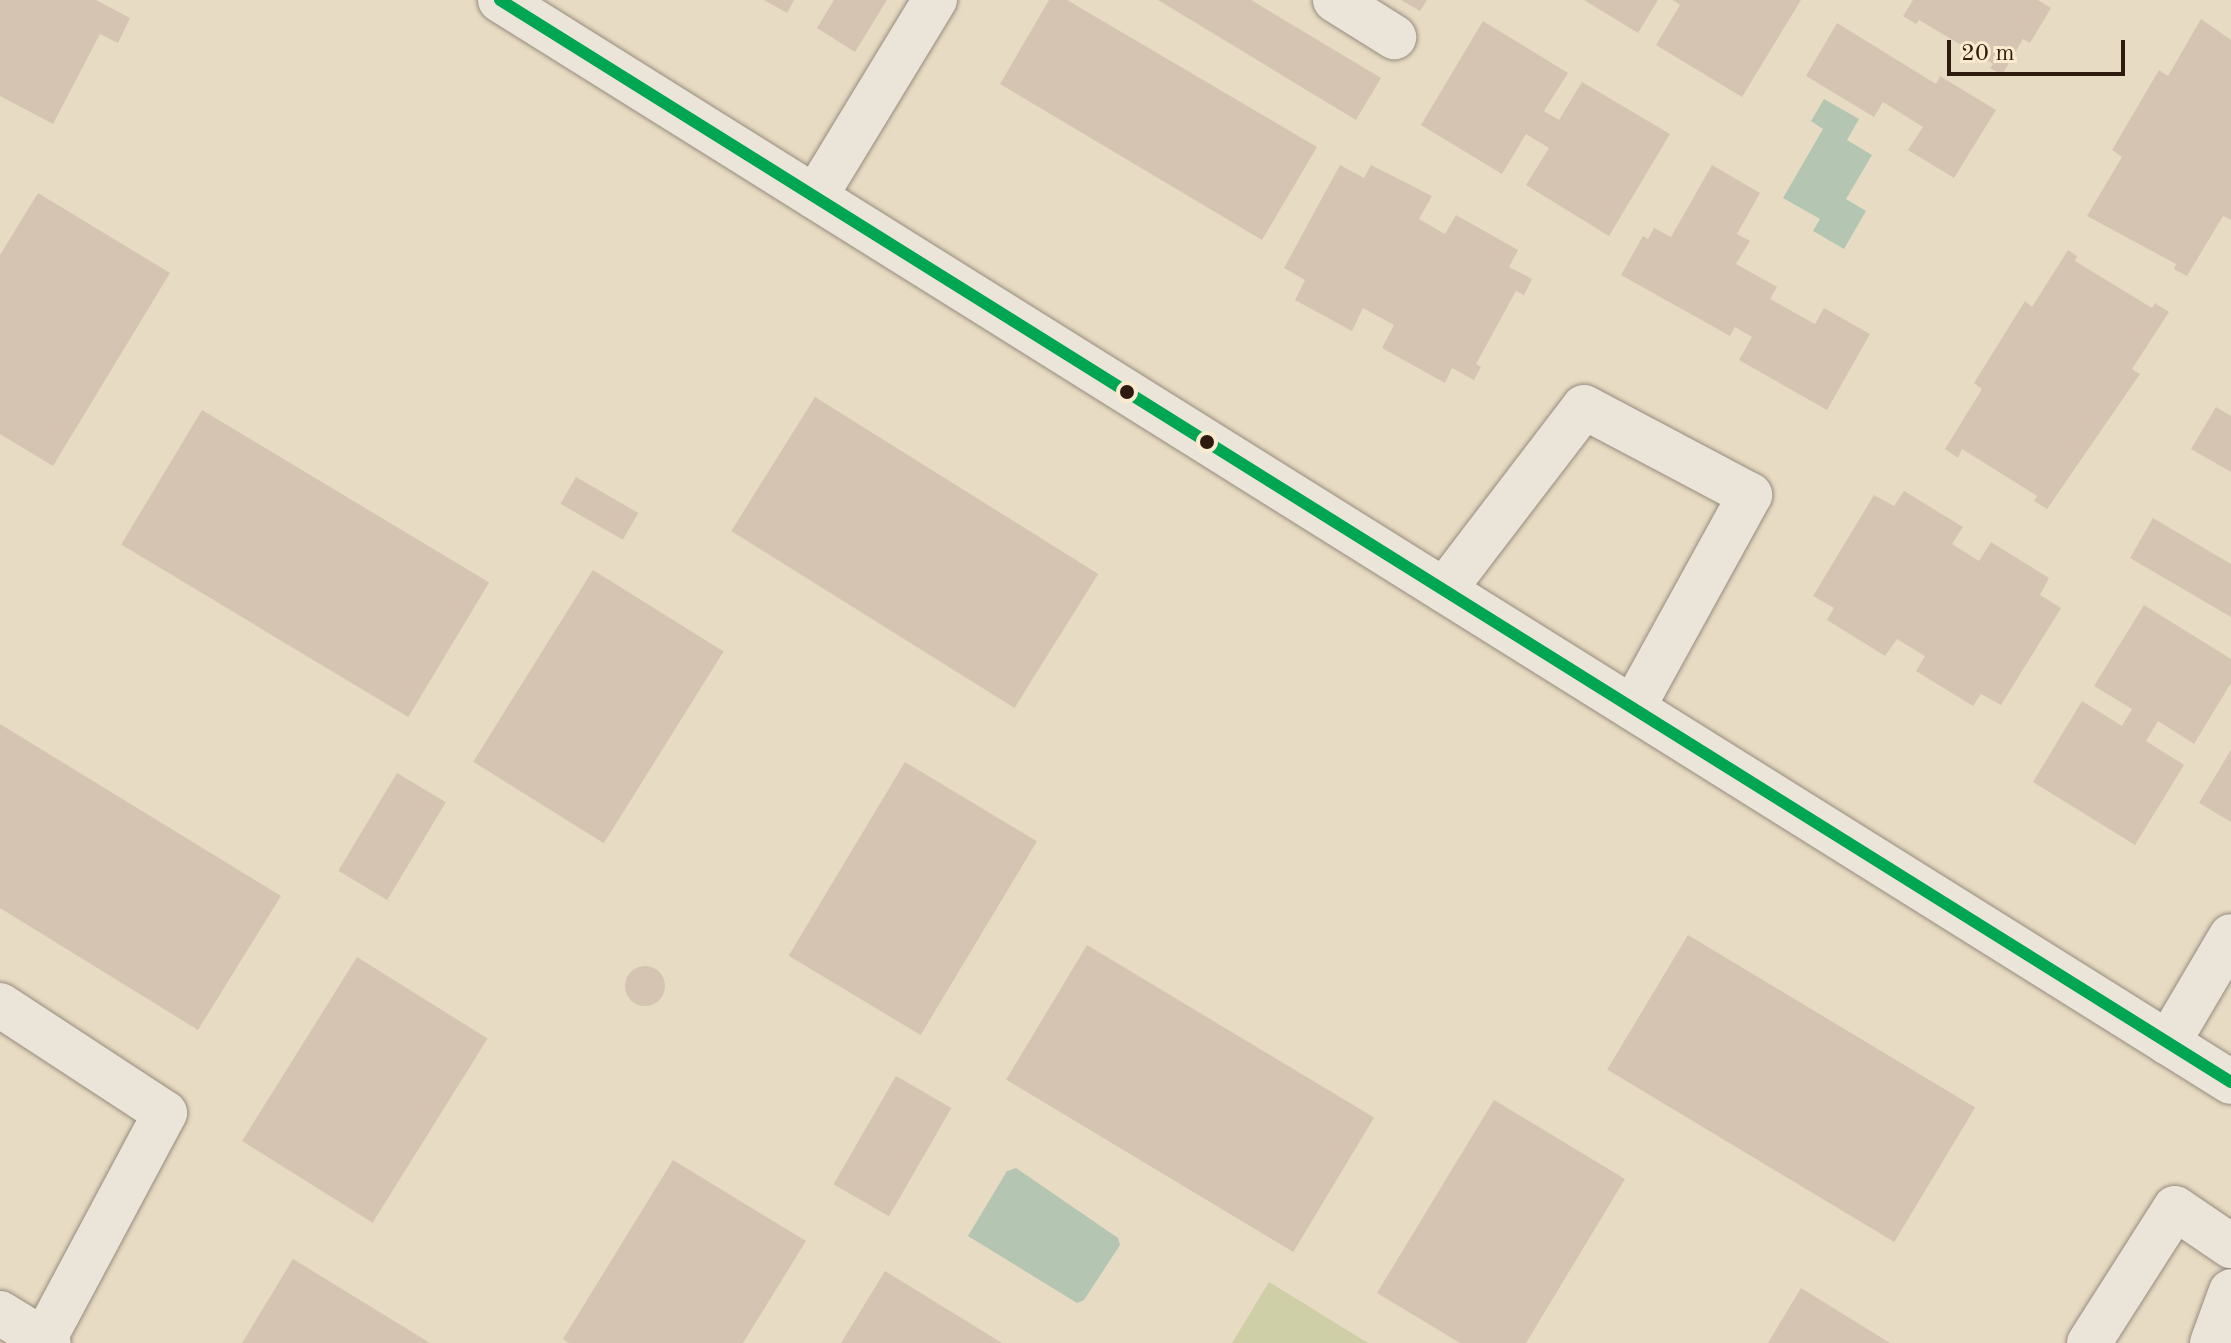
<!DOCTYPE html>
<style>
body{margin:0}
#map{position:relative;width:2231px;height:1343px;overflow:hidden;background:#e8dbc3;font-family:"Old Standard TT",serif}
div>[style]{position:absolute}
.green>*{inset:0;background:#cecea7}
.water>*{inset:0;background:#b4c6b2}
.building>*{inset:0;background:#d5c4b1;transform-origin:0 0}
.round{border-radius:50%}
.roads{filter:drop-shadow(0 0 2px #968c7e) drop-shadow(0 0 2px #968c7e)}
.minor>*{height:44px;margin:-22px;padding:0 22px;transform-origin:22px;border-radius:22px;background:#ebe4d8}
.bus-1>*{height:12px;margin:-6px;padding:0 6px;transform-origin:6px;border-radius:6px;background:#00a651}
.dots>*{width:22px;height:22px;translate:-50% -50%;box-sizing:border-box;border:4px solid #faeace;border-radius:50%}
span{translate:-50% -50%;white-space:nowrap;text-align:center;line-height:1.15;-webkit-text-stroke:7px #faeace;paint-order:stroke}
.scale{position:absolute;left:1947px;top:40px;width:178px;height:36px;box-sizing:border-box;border:4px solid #2c1b0e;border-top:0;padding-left:10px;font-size:24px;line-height:28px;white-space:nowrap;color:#2c1b0e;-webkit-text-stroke:6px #faeace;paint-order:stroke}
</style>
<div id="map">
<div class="green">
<div style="clip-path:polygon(1269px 1282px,1368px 1343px,1232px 1343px)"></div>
</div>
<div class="water">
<div style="clip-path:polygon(1824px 99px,1859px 119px,1847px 140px,1872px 155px,1846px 199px,1866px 211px,1844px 249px,1813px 231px,1820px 219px,1783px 198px,1823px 129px,1811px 121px)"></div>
<div style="clip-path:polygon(1016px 1168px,1118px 1238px,1120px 1245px,1084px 1300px,1077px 1303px,968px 1236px,1007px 1171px)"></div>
</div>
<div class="building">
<div style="clip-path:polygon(0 0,96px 0,130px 18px,118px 43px,100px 34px,53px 124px,0 96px)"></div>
<div style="clip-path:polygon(764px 0,794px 0,787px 13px)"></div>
<div style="clip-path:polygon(834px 0,887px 0,855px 52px,817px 28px)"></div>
<div style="clip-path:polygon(1049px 0,1067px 0,1317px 147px,1262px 240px,1000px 84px)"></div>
<div style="clip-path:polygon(1158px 0,1251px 0,1381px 78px,1356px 120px)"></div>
<div style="clip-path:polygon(1401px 0,1427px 0,1420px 11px)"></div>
<div style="clip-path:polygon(1584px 0,1658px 0,1638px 33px)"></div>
<div style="clip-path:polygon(1672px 0,1801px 0,1742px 97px,1656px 45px,1680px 5px)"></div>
<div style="clip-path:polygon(1913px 0,2038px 0,2051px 8px,2030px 43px,2023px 39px,2002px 75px,1990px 68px,1993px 64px,1919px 20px,1916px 24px,1903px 16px)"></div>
<div style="clip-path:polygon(2201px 19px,2231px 40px,2231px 220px,2223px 216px,2187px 276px,2174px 269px,2176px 264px,2087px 216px,2122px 157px,2112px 150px,2159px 70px,2168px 76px)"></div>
<div style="clip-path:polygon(1483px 21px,1568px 73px,1544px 111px,1559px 120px,1582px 82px,1670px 134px,1609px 236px,1526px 185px,1549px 148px,1526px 134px,1502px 174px,1421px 125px)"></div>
<div style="clip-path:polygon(1837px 23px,1936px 84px,1940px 76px,1996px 110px,1954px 178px,1908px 150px,1923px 127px,1883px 102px,1874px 117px,1806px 76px)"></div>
<div style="clip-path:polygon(1340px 165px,1364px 178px,1371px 165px,1432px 196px,1419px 219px,1445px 234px,1456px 215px,1518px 250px,1509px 267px,1532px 279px,1524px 295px,1516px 291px,1476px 364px,1481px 367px,1474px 380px,1452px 368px,1445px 383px,1382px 348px,1394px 325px,1363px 308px,1352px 331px,1295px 300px,1305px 280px,1284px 268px)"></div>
<div style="clip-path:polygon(1712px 165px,1760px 193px,1737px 234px,1750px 241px,1736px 264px,1777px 287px,1770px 299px,1815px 324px,1824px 308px,1870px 334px,1827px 410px,1739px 360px,1752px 337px,1735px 327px,1730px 336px,1621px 275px,1643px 236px,1648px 239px,1654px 228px,1671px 237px)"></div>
<div style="clip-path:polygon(38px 193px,170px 273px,53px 466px,0 434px,0 255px)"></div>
<div style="clip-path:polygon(2068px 250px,2077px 256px,2075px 261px,2152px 308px,2155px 303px,2169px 312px,2132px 369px,2140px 374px,2047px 509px,2034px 501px,2037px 496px,1962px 449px,1958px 458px,1945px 449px,1982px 389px,1974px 383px,2025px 301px,2032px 307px)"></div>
<div style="left:815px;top:397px;width:334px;height:158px;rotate:32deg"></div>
<div style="clip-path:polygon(2216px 407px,2231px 416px,2231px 472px,2191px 449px)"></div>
<div style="left:202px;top:410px;width:335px;height:157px;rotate:31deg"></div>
<div style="left:576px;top:477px;width:72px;height:31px;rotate:30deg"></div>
<div style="clip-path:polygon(1904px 491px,1963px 527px,1952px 544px,1979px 561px,1991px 542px,2049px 578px,2040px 595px,2061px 608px,2001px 705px,1981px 694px,1973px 706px,1916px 671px,1925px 656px,1897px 639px,1885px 656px,1827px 620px,1834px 608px,1813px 596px,1874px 495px,1894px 506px)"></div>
<div style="clip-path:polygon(2153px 518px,2231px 564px,2231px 617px,2130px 558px)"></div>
<div style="left:593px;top:570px;width:154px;height:226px;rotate:32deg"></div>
<div style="clip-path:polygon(2144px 605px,2231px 659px,2231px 683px,2194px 744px,2158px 721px,2146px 741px,2184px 765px,2135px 845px,2033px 782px,2082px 701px,2122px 726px,2132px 709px,2094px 686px)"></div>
<div style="clip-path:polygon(0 724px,281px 896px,198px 1030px,0 908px)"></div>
<div style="clip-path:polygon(2231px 750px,2231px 822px,2199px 803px)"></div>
<div style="left:905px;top:762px;width:154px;height:226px;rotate:31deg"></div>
<div style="left:397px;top:773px;width:57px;height:114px;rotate:31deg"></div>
<div style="left:1688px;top:935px;width:335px;height:157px;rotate:31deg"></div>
<div style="left:1087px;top:945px;width:335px;height:157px;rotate:31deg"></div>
<div style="left:357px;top:957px;width:154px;height:217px;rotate:32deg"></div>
<div class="round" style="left:625px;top:966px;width:40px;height:40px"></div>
<div style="left:896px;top:1076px;width:64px;height:125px;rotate:30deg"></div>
<div style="clip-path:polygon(1494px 1100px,1625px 1179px,1526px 1343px,1460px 1343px,1377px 1293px)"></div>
<div style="clip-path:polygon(673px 1160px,806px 1241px,743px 1343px,569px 1343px,563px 1339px)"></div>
<div style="clip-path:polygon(293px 1259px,430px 1343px,242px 1343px)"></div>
<div style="clip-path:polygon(885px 1271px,1002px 1343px,841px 1343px)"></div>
<div style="clip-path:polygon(1801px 1288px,1890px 1343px,1768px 1343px)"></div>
</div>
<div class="roads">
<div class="minor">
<div style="left:500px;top:0;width:2041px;rotate:32.01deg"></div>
<div style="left:1335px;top:0;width:70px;rotate:32.1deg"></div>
<div style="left:815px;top:197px;width:231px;rotate:-58.7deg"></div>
<div style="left:1444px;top:590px;width:230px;rotate:-52.6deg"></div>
<div style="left:1584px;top:407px;width:188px;rotate:27.9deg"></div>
<div style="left:1750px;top:495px;width:243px;rotate:118.8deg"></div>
<div style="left:0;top:1005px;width:197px;rotate:33.2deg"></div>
<div style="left:165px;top:1113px;width:257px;rotate:118.1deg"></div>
<div style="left:2168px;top:1043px;width:124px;rotate:-59.5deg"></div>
<div style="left:0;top:1313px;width:57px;rotate:31.5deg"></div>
<div style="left:2089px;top:1343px;width:160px;rotate:-57.5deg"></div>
<div style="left:2175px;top:1208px;width:68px;rotate:34.2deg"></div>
<div style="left:2212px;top:1343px;width:55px;rotate:-69.9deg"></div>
</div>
</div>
<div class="bus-1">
<div style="left:500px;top:0;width:2041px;rotate:32.01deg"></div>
</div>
<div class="dots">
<div style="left:1127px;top:392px;background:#2c1b0e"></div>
<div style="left:1207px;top:442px;background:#2c1b0e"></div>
</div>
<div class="scale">20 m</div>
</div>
